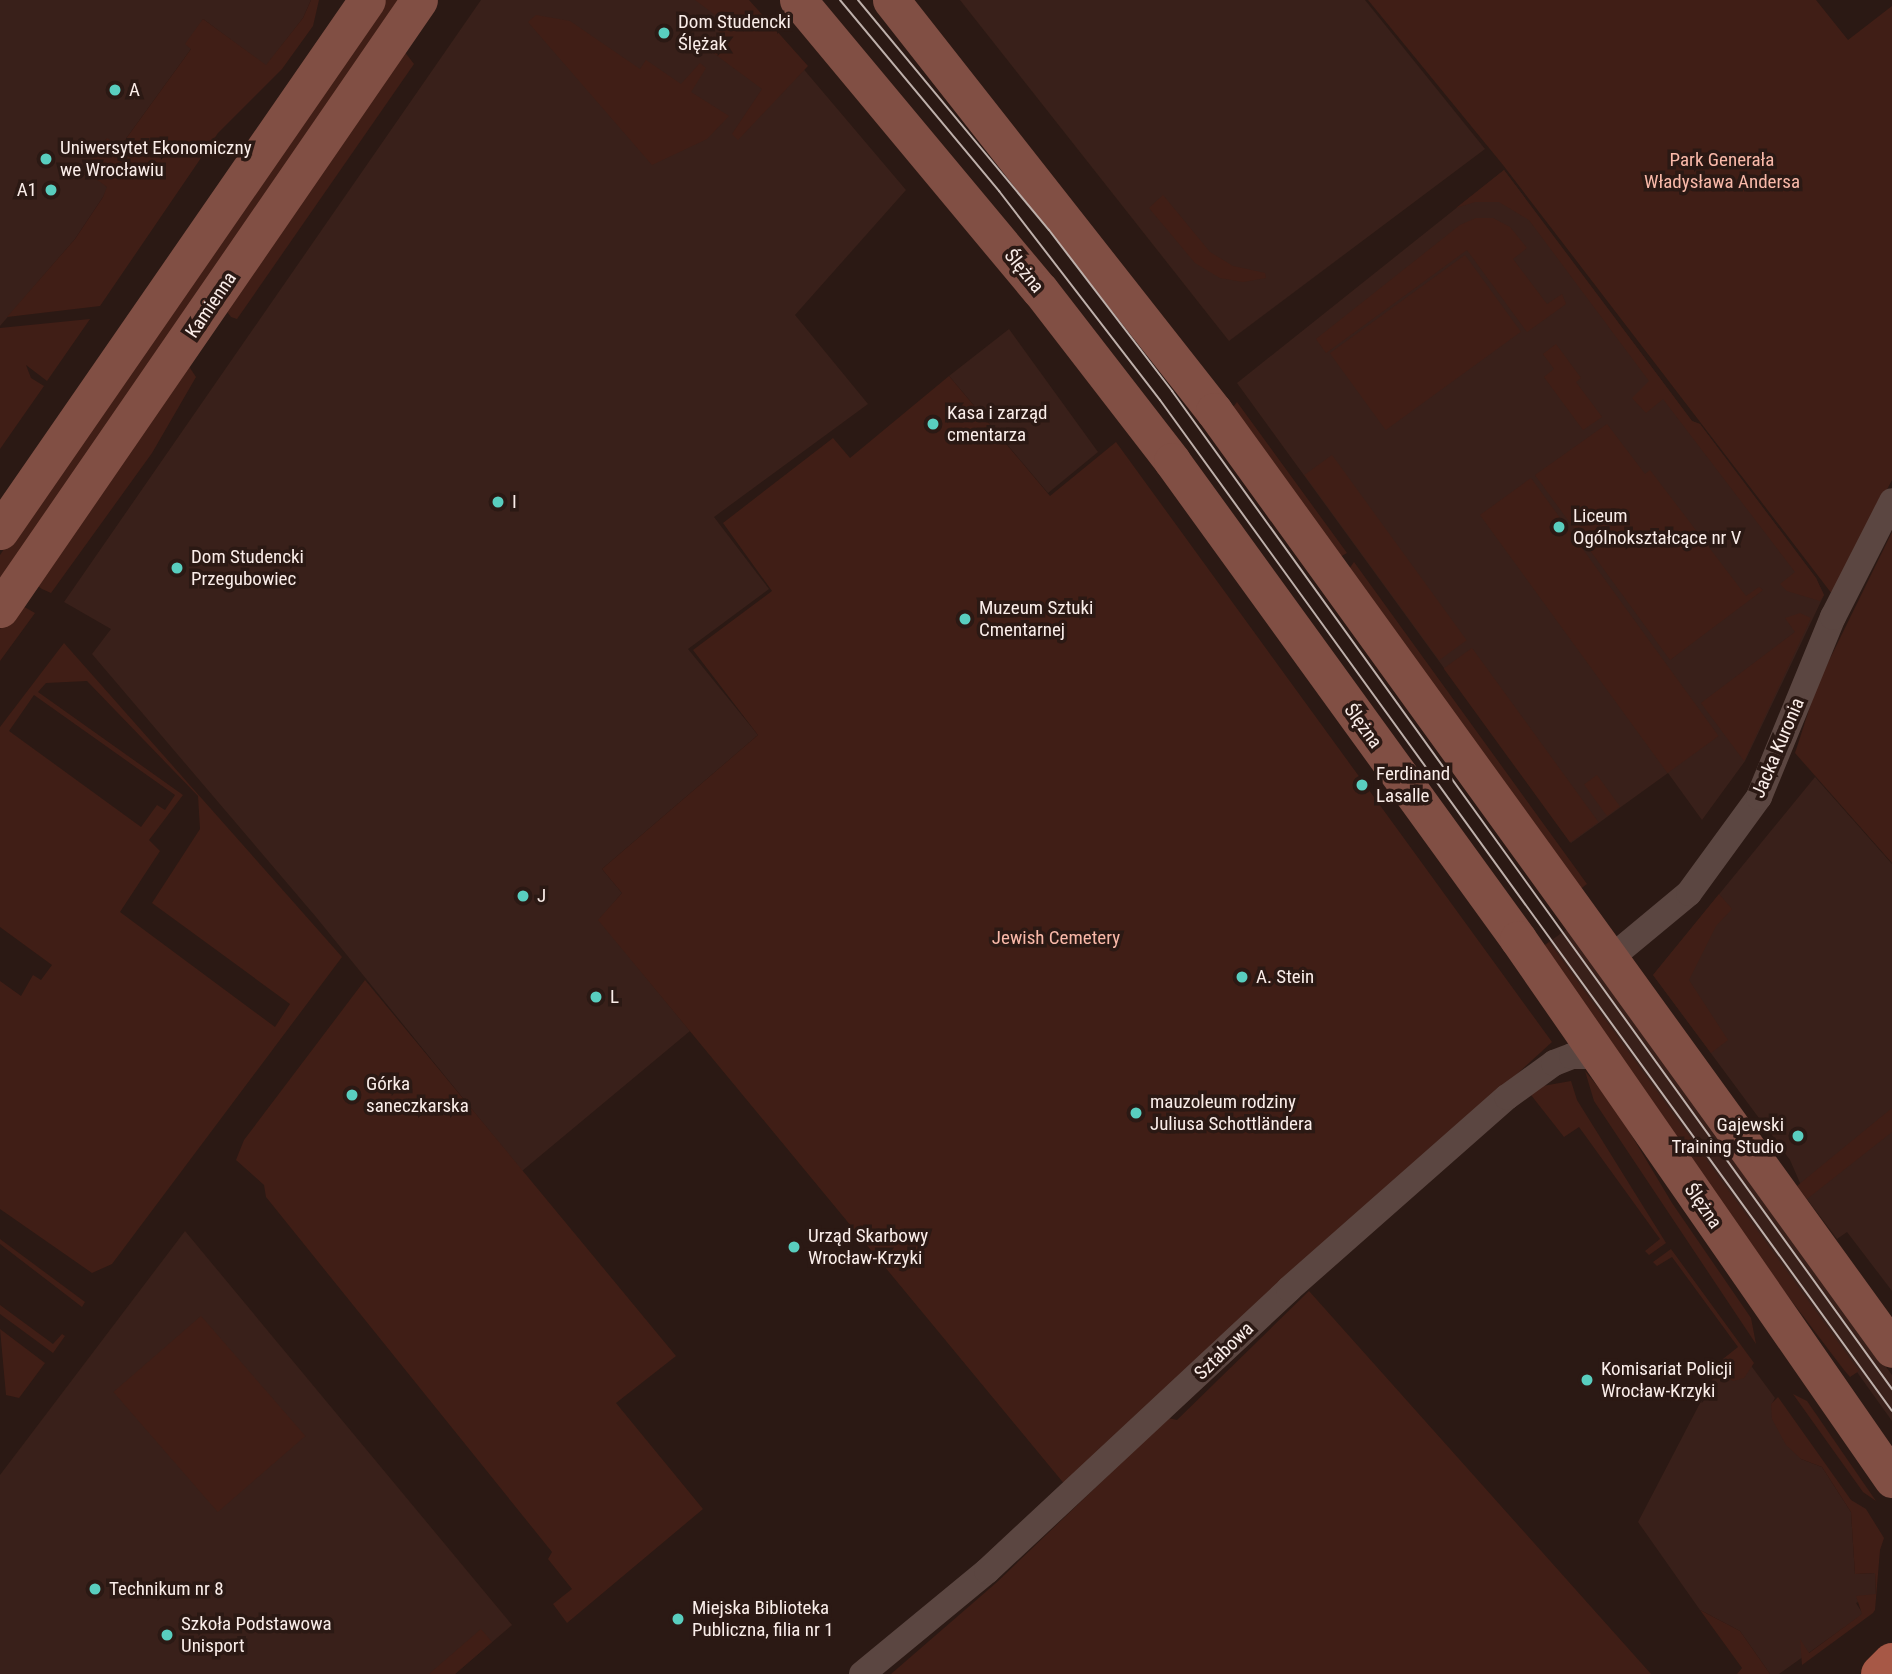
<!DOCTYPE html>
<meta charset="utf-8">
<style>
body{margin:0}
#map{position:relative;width:1892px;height:1674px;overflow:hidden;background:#2b1914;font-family:"Roboto Condensed",sans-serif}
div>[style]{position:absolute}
.built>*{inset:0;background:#39201a}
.green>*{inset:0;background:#401e16;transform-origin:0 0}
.street>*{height:26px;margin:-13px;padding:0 13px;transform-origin:13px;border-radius:13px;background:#5b4641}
.secondary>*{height:37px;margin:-18.5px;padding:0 18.5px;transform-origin:18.5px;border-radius:18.5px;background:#814f44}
.primary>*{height:38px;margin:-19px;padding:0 19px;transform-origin:19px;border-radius:19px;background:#a75846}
.tram>*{height:2px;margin:-1px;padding:0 1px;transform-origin:1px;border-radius:1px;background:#beb0ab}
.dots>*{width:19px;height:19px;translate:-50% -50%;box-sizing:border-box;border:4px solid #2b1914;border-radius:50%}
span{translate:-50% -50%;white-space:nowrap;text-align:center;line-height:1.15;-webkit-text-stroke:7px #2b1914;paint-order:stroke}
.poi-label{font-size:19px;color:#faede9}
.left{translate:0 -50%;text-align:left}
.right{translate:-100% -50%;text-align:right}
.park-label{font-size:19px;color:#f9b9a9}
.street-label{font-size:19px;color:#faede9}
</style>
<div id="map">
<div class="built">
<div style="clip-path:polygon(0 0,311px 0,303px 18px,266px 66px,203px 19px,191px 49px,120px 147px,107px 139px,85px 170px,108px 187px,103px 197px,75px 239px,0 326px)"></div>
<div style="clip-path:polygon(481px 0,745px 0,906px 190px,795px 315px,868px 404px,714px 517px,769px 589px,688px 649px,758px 735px,602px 869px,622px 893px,599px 920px,690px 1031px,522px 1171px,316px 917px,92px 654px,111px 629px,64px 602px)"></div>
<div style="clip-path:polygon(960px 0,1365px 0,1485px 149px,1229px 341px)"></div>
<div style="clip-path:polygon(1504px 170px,1692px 421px,1700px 424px,1816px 578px,1824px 595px,1745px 761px,1702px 820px,1668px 773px,1571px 843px,1237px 383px)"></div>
<div style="clip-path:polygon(1009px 329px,1098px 452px,1048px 493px,949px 376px)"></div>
<div style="clip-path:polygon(1815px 777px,1892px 864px,1892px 1291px,1847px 1232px,1837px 1239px,1807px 1199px,1790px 1160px,1653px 975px)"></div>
<div style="clip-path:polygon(1567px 929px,1892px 1375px,1892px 1421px,1549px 942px)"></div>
<div style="clip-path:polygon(185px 1231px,512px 1625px,455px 1674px,0 1674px,0 1475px)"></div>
<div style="clip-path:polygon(1738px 1348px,1775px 1398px,1771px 1405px,1801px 1459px,1822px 1467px,1851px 1512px,1855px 1574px,1875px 1573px,1876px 1595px,1856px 1603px,1863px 1614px,1779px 1674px,1770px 1674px,1740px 1631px,1700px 1610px,1638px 1522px,1723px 1359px)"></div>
</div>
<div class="green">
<div style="clip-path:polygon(311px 0,319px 0,313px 26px,282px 69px,218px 133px,100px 306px,7px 317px,75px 239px,103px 197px,107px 187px,84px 170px,107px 138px,120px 147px,191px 49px,185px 44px,203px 19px,266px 65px,303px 18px)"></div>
<div style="clip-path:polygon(382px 0,399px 0,0 589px,0 555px)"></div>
<div style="clip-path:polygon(695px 0,749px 0,808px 66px,738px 140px,732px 134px,762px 89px,708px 49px,726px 23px)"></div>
<div style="clip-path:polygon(1368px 0,1816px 0,1848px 40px,1892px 6px,1892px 480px,1832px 594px,1503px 165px)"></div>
<div style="clip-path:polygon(536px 15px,570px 21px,640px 69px,646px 60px,681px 84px,700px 63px,706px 68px,691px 92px,729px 116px,707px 139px,652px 165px,528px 22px)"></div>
<div style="clip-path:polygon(404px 51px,414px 64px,237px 319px,231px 317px,225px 309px)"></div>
<div style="clip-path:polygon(1504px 170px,1692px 421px,1700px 424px,1816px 578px,1824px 595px,1820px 601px,1787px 591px,1780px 584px,1795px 572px,1663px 399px,1646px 413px,1632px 398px,1649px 381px,1529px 220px,1499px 202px,1475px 202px,1456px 208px)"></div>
<div style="clip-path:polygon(1163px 195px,1210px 252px,1233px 266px,1265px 273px,1266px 278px,1243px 282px,1220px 278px,1195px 263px,1149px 208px)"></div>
<div style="clip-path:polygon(1476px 218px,1493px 218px,1510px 227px,1527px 248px,1513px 259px,1547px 304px,1562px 294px,1566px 304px,1527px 332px,1467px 250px,1326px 353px,1316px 339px,1460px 225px)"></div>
<div style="left:1465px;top:255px;width:95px;height:167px;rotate:54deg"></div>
<div style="clip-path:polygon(90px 319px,47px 381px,26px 365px,31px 378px,44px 386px,0 449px,0 328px)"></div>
<div style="clip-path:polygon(1556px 344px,1581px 378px,1576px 382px,1602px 417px,1583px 430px,1544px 377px,1554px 369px,1543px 354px)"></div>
<div style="clip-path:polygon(188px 365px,196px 377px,152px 453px,51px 593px,42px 589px,35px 584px)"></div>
<div style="clip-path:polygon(949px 376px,1050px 496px,1116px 442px,1552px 1042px,1066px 1486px,598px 920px,622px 893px,602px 869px,758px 735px,693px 650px,772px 591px,723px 523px,833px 438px,850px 458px)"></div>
<div style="clip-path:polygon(1237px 402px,1347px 553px,1340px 557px,1233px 407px)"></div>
<div style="clip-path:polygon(1607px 424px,1645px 474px,1650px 470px,1746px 596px,1759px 587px,1763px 590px,1670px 660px,1535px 475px)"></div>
<div style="left:1332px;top:455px;width:229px;height:34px;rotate:54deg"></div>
<div style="left:1531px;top:478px;width:319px;height:63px;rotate:54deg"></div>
<div style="clip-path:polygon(1892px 532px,1892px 863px,1795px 753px,1817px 685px)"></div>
<div style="clip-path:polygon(1354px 562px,1587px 884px,1579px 890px,1349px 569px)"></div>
<div style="clip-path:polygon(19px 604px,35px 613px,0 661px,0 629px)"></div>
<div style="clip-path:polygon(1800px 613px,1811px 618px,1744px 761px,1701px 703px,1795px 632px,1785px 618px)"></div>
<div style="clip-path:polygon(evenodd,64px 643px,342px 957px,112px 1264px,92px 1273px,0 1209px,0 981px,21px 996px,33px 975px,41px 980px,52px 965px,0 927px,0 727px,64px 643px,87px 681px,198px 796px,200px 829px,152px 903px,290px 1004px,275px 1027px,120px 912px,160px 851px,149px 840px,183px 795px,38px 692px,46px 683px,87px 681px,64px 643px,34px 695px,175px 795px,165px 810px,157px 805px,141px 827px,9px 731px,34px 695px)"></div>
<div style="left:1472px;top:648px;width:215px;height:35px;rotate:54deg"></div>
<div style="left:1597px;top:775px;width:39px;height:16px;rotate:54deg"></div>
<div style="clip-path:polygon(1719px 894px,1732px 909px,1716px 926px,1689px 980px,1728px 1040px,1711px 1053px,1653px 975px)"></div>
<div style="clip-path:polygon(1549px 942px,1859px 1371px,1850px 1377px,1844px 1370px,1734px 1225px,1539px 949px)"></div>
<div style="clip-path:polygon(365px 980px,676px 1356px,616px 1403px,703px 1509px,567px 1623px,553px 1604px,572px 1589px,548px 1559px,552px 1552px,266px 1197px,264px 1185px,236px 1160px,244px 1140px)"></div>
<div style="clip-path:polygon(1585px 1071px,1614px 1106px,1672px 1203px,1751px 1318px,1756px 1344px,1594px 1101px)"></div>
<div style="clip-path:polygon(1571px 1081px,1577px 1100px,1666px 1243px,1649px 1255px,1645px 1251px,1660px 1239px,1579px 1127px,1564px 1137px,1531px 1095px,1537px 1087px)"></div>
<div style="clip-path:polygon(1892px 1108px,1892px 1132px,1807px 1199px,1797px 1186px)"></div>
<div style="clip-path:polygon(0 1239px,85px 1302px,82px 1307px,0 1244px)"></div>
<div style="clip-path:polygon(1671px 1249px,1754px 1363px,1744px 1378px,1733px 1381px,1721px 1373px,1723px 1359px,1738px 1347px,1672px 1257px,1657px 1266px,1653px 1262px)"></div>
<div style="clip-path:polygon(1309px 1291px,1651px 1674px,891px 1674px,996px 1583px,1168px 1418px,1177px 1420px)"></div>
<div style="clip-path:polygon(0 1305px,53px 1344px,62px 1334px,65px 1336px,53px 1353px,0 1314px)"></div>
<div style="left:201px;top:1316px;width:159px;height:116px;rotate:49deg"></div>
<div style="clip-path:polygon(0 1329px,45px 1363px,19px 1398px,6px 1395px)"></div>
<div style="clip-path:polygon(1793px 1394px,1807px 1401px,1876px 1501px,1863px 1492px)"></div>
<div style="clip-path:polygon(1778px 1397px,1851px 1500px,1866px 1509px,1884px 1538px,1880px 1550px,1875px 1610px,1873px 1613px,1802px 1665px,1800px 1639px,1809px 1653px,1862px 1614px,1856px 1596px,1876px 1594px,1875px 1573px,1855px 1574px,1851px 1512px,1822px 1467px,1801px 1459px,1786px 1445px,1772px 1419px,1771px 1404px)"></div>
<div style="clip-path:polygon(1700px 1610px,1740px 1631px,1770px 1674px,1737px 1674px,1742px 1668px)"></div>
<div style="clip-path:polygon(481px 1629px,492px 1642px,455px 1674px,429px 1674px)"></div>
</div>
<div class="street">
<div style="left:1612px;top:957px;width:100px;rotate:-39.7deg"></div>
<div style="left:1689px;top:893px;width:119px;rotate:-53.9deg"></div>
<div style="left:1759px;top:797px;width:195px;rotate:-67.7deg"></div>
<div style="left:1833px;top:617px;width:130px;rotate:-63deg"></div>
<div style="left:862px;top:1674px;width:162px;rotate:-39.5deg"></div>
<div style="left:987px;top:1571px;width:413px;rotate:-43deg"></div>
<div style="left:1289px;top:1289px;width:290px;rotate:-41.4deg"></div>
<div style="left:1507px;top:1097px;width:58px;rotate:-35.9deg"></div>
<div style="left:1554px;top:1063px;width:19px;rotate:-21deg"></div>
<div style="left:1572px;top:1056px;width:28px"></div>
</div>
<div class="secondary">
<div style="left:798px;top:0;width:378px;rotate:50.2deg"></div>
<div style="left:1040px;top:290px;width:216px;rotate:52.3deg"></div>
<div style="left:1172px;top:461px;width:590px;rotate:54.1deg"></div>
<div style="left:1518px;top:939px;width:657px;rotate:55.29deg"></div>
<div style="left:891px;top:0;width:523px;rotate:51.84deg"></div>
<div style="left:1214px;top:411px;width:1157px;rotate:54.14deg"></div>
<div style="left:0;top:531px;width:645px;rotate:-55.35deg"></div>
<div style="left:0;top:609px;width:739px;rotate:-55.47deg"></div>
</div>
<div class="primary">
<div style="left:1880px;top:1674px;width:17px;rotate:-45deg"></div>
</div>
<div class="tram">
<div style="left:840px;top:0;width:249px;rotate:50.2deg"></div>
<div style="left:999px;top:191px;width:264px;rotate:52.4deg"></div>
<div style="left:1160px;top:400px;width:1248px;rotate:54.09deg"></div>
<div style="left:858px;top:0;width:299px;rotate:50.3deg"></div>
<div style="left:1049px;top:230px;width:203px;rotate:52.6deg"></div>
<div style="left:1172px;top:391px;width:1231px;rotate:54.19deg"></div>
</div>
<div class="dots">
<div style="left:664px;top:33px;background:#59cebf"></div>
<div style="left:115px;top:90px;background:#59cebf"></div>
<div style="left:46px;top:159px;background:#59cebf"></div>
<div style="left:51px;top:190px;background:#59cebf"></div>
<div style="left:933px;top:424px;background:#59cebf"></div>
<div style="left:498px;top:502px;background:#59cebf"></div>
<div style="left:1559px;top:527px;background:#59cebf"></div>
<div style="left:177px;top:568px;background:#59cebf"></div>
<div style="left:965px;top:619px;background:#59cebf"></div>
<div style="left:1362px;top:785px;background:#59cebf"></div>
<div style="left:523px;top:896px;background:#59cebf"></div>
<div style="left:1242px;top:977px;background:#59cebf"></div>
<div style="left:596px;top:997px;background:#59cebf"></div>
<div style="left:352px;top:1095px;background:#59cebf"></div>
<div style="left:1136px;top:1113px;background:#59cebf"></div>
<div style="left:1798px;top:1136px;background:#59cebf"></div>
<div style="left:794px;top:1247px;background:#59cebf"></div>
<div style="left:1587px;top:1380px;background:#59cebf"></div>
<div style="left:95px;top:1589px;background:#59cebf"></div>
<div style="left:678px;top:1619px;background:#59cebf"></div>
<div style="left:167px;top:1635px;background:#59cebf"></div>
</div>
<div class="poi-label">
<span class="left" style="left:678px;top:33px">Dom Studencki<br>Ślężak</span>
<span class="left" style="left:129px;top:90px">A</span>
<span class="left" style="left:60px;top:159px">Uniwersytet Ekonomiczny<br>we Wrocławiu</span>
<span class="right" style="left:37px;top:190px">A1</span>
<span class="left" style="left:947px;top:424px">Kasa i zarząd<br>cmentarza</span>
<span class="left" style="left:512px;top:502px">I</span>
<span class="left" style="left:1573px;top:527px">Liceum<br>Ogólnokształcące nr V</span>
<span class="left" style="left:191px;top:568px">Dom Studencki<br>Przegubowiec</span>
<span class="left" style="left:979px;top:619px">Muzeum Sztuki<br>Cmentarnej</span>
<span class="left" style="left:1376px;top:785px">Ferdinand<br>Lasalle</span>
<span class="left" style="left:537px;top:896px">J</span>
<span class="left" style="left:1256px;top:977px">A. Stein</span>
<span class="left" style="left:610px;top:997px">L</span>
<span class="left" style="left:366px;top:1095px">Górka<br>saneczkarska</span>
<span class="left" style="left:1150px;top:1113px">mauzoleum rodziny<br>Juliusa Schottländera</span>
<span class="right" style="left:1784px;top:1136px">Gajewski<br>Training Studio</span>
<span class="left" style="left:808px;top:1247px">Urząd Skarbowy<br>Wrocław-Krzyki</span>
<span class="left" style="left:1601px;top:1380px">Komisariat Policji<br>Wrocław-Krzyki</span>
<span class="left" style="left:109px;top:1589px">Technikum nr 8</span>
<span class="left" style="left:692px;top:1619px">Miejska Biblioteka<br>Publiczna, filia nr 1</span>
<span class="left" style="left:181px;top:1635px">Szkoła Podstawowa<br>Unisport</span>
</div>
<div class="park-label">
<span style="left:1722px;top:171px">Park Generała<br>Władysława Andersa</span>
<span style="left:1056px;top:938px">Jewish Cemetery</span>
</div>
<div class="street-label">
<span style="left:1024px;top:271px;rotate:51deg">Ślężna</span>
<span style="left:211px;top:305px;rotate:-56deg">Kamienna</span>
<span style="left:1363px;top:726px;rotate:54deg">Ślężna</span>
<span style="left:1778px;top:748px;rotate:-67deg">Jacka Kuronia</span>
<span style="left:1703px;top:1206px;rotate:55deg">Ślężna</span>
<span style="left:1224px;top:1351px;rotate:-44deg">Sztabowa</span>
</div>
</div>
